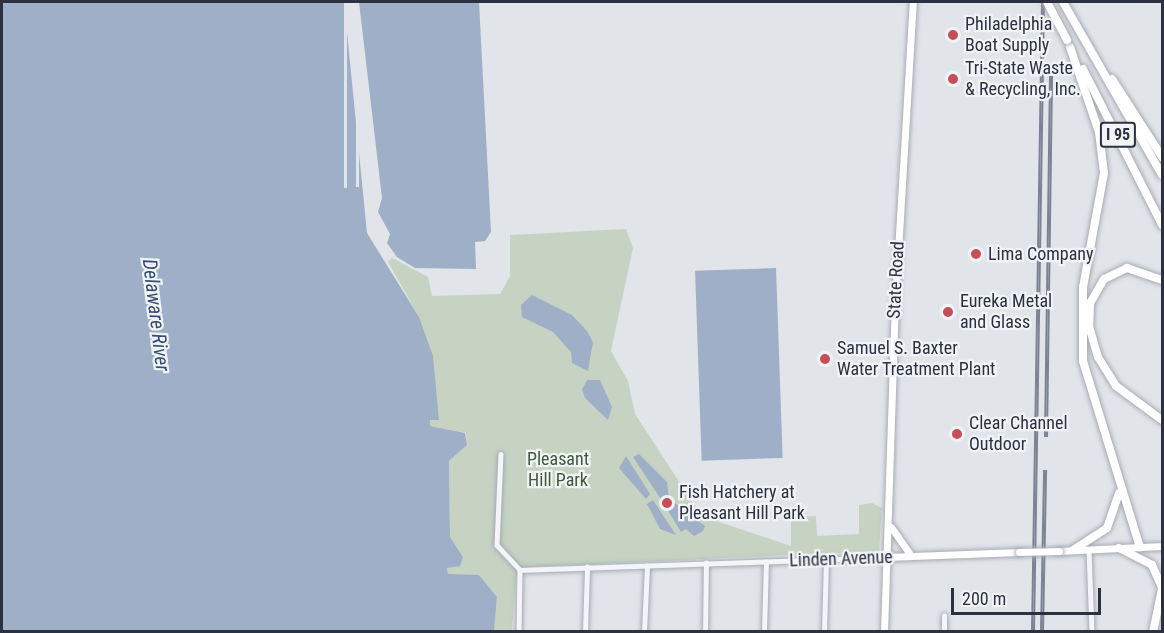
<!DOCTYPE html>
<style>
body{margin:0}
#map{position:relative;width:1164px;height:633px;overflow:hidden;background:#e1e4e9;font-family:"Roboto Condensed",sans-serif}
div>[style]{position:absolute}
.green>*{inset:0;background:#c6d3c3}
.water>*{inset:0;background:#9fafc7;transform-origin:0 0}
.pier>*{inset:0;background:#e1e4e9;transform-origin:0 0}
.roads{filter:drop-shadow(0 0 2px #a7abb3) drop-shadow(0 0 2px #a7abb3)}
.street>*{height:4.5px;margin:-2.25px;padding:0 2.25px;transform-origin:2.25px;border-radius:2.25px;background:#f4f5f8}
.secondary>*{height:7px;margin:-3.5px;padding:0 3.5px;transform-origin:3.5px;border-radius:3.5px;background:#fff}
.highway>*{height:8px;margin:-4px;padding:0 4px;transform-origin:4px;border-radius:4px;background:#fff}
.rail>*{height:4px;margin-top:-2px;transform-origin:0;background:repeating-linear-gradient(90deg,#f1f3f7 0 4.5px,#7c8292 0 9px);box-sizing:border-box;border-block:2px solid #7c8292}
.bridges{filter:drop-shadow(0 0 2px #a7abb3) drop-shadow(0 0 2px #a7abb3)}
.secondary-bridge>*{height:7px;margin:-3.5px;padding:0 3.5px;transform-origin:3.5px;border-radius:3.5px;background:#fff}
.highway-bridge>*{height:8px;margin:-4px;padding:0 4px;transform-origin:4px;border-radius:4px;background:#fff}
.dots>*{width:16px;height:16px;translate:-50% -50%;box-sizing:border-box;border:3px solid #f1f3f7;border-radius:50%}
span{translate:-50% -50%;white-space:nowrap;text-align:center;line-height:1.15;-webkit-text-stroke:4.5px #f1f3f7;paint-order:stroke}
.shield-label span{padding:2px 4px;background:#f1f3f7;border:2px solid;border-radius:4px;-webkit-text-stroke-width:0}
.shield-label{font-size:16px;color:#2b3140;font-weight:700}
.poi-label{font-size:18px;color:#2b3140}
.left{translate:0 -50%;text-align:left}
.street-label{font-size:18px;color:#2b3140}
.park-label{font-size:18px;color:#3c5b39}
.water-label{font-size:20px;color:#374c72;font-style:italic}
.frame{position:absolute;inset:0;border:3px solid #2b3140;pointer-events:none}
.scale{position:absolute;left:951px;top:588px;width:150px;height:27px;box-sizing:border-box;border:3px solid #2b3140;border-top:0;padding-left:8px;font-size:18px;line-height:21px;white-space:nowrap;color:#2b3140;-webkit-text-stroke:4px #f1f3f7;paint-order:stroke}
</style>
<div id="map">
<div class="green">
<div style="clip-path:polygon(626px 229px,633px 248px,611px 351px,628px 381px,635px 414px,695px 506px,719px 522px,791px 546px,791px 517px,816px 516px,817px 536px,859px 534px,859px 505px,872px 503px,882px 508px,879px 551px,527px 567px,516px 576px,512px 631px,494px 631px,497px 597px,479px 575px,448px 575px,447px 568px,463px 557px,450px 537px,449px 461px,467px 445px,466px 433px,430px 426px,430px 420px,439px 419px,419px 317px,388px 262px,392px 258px,428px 277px,432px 296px,500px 294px,510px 276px,510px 235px)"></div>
</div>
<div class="water">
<div style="clip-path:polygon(2px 2px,344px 2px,367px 233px,419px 317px,433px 356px,439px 420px,430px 420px,430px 426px,465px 433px,467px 445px,449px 461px,450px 537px,463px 557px,460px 566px,447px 568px,448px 574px,479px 575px,497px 597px,494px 631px,2px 631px)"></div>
<div style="clip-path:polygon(359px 2px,479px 2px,491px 232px,485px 241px,475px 242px,476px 269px,415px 268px,397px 257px,387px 243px,390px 234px,378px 212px,382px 198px)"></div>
<div style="left:776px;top:268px;width:190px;height:81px;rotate:88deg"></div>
<div style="clip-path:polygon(532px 295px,572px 315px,587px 331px,593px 342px,588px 371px,572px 363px,571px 352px,553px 332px,522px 317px,521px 305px)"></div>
<div style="clip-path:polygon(587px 380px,600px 380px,612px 407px,608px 420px,585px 398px,582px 390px)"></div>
<div style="clip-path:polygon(639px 454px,667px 482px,669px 498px,662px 501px,633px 457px)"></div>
<div style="clip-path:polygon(626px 456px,650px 494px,646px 499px,619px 468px)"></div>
<div style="clip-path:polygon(653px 500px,676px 535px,660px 529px,647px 504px)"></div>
<div style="clip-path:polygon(674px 502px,705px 526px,703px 531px,694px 536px,686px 529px,681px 532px,666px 507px)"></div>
</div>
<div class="pier">
<div style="left:344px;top:2px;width:3px;height:186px"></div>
<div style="left:356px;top:2px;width:3px;height:185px"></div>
</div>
<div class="roads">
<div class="street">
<div style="left:501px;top:454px;width:91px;rotate:92.5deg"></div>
<div style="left:497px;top:545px;width:34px;rotate:47deg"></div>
<div style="left:520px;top:570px;width:62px;rotate:90.9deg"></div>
<div style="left:1089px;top:550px;width:82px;rotate:87.9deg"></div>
<div style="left:520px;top:570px;width:366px;rotate:-2deg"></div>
<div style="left:585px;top:632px;width:65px;rotate:-88.2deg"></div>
<div style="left:644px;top:632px;width:66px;rotate:-87.4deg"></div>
<div style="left:705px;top:632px;width:69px;rotate:-89.2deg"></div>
<div style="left:764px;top:632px;width:70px;rotate:-88.4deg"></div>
<div style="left:824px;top:632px;width:73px;rotate:-88.4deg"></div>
<div style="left:944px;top:632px;width:16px;rotate:-90deg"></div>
</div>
<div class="secondary">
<div style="left:891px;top:527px;width:35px;rotate:55deg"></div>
<div style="left:1059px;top:551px;width:103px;rotate:-2.8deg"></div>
<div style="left:886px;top:557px;width:133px;rotate:-2.2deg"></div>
<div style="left:884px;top:632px;width:330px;rotate:-88.1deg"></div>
<div style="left:895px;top:302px;width:301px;rotate:-86.6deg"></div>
</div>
<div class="highway">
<div style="left:1063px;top:2px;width:199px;rotate:60.2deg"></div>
<div style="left:1070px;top:47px;width:90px;rotate:71.2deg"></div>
<div style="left:1099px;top:132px;width:41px;rotate:83deg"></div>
<div style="left:1104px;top:173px;width:116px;rotate:100.4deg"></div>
<div style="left:1083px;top:287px;width:74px;rotate:90deg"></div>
<div style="left:1083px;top:361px;width:195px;rotate:73deg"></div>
<div style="left:1083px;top:69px;width:175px;rotate:63.1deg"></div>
<div style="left:1112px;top:79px;width:93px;rotate:57.3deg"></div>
<div style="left:1162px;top:280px;width:37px;rotate:-161deg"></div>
<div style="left:1127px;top:268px;width:25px;rotate:154deg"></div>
<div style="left:1104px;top:279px;width:28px;rotate:120deg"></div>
<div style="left:1090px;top:303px;width:23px;rotate:92deg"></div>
<div style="left:1089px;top:326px;width:32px;rotate:74deg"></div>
<div style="left:1098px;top:357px;width:34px;rotate:58deg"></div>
<div style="left:1116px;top:386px;width:57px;rotate:36.5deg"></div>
<div style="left:1119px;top:548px;width:37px;rotate:27deg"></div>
<div style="left:1152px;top:565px;width:24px;rotate:66deg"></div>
<div style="left:1073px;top:550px;width:40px;rotate:-32.9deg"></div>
<div style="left:1107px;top:528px;width:37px;rotate:-71deg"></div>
<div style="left:1153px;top:632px;width:44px;rotate:-78.2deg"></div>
</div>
</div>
<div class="rail">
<div style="left:1046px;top:437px;width:363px;rotate:-89.2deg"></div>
<div style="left:1033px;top:632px;width:630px;rotate:-89.09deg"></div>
<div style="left:1042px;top:632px;width:162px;rotate:-88.9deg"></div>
</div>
<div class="bridges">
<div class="secondary-bridge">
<div style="left:1019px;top:552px;width:40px;rotate:-1.4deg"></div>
</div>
<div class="highway-bridge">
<div style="left:1047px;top:2px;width:43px;rotate:62.2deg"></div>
</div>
</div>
<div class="dots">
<div style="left:953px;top:35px;background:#c74e57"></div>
<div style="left:953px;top:79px;background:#c74e57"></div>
<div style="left:976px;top:254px;background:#c74e57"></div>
<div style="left:948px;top:312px;background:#c74e57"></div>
<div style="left:825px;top:359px;background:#c74e57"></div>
<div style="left:957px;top:434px;background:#c74e57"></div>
<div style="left:667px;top:503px;background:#c74e57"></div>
</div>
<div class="shield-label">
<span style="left:1118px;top:135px">I 95</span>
</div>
<div class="poi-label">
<span class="left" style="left:965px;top:35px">Philadelphia<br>Boat Supply</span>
<span class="left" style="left:965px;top:79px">Tri-State Waste<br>&amp; Recycling, Inc.</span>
<span class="left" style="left:988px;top:254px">Lima Company</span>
<span class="left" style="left:960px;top:312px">Eureka Metal<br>and Glass</span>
<span class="left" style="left:837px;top:359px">Samuel S. Baxter<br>Water Treatment Plant</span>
<span class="left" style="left:969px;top:434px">Clear Channel<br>Outdoor</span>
<span class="left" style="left:679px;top:503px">Fish Hatchery at<br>Pleasant Hill Park</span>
</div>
<div class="street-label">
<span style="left:896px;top:280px;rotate:-87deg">State Road</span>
<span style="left:841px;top:559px;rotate:-2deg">Linden Avenue</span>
</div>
<div class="park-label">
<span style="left:558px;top:470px">Pleasant<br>Hill Park</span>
</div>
<div class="water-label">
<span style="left:156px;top:315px;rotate:83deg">Delaware River</span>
</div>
<div class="frame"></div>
<div class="scale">200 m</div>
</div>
